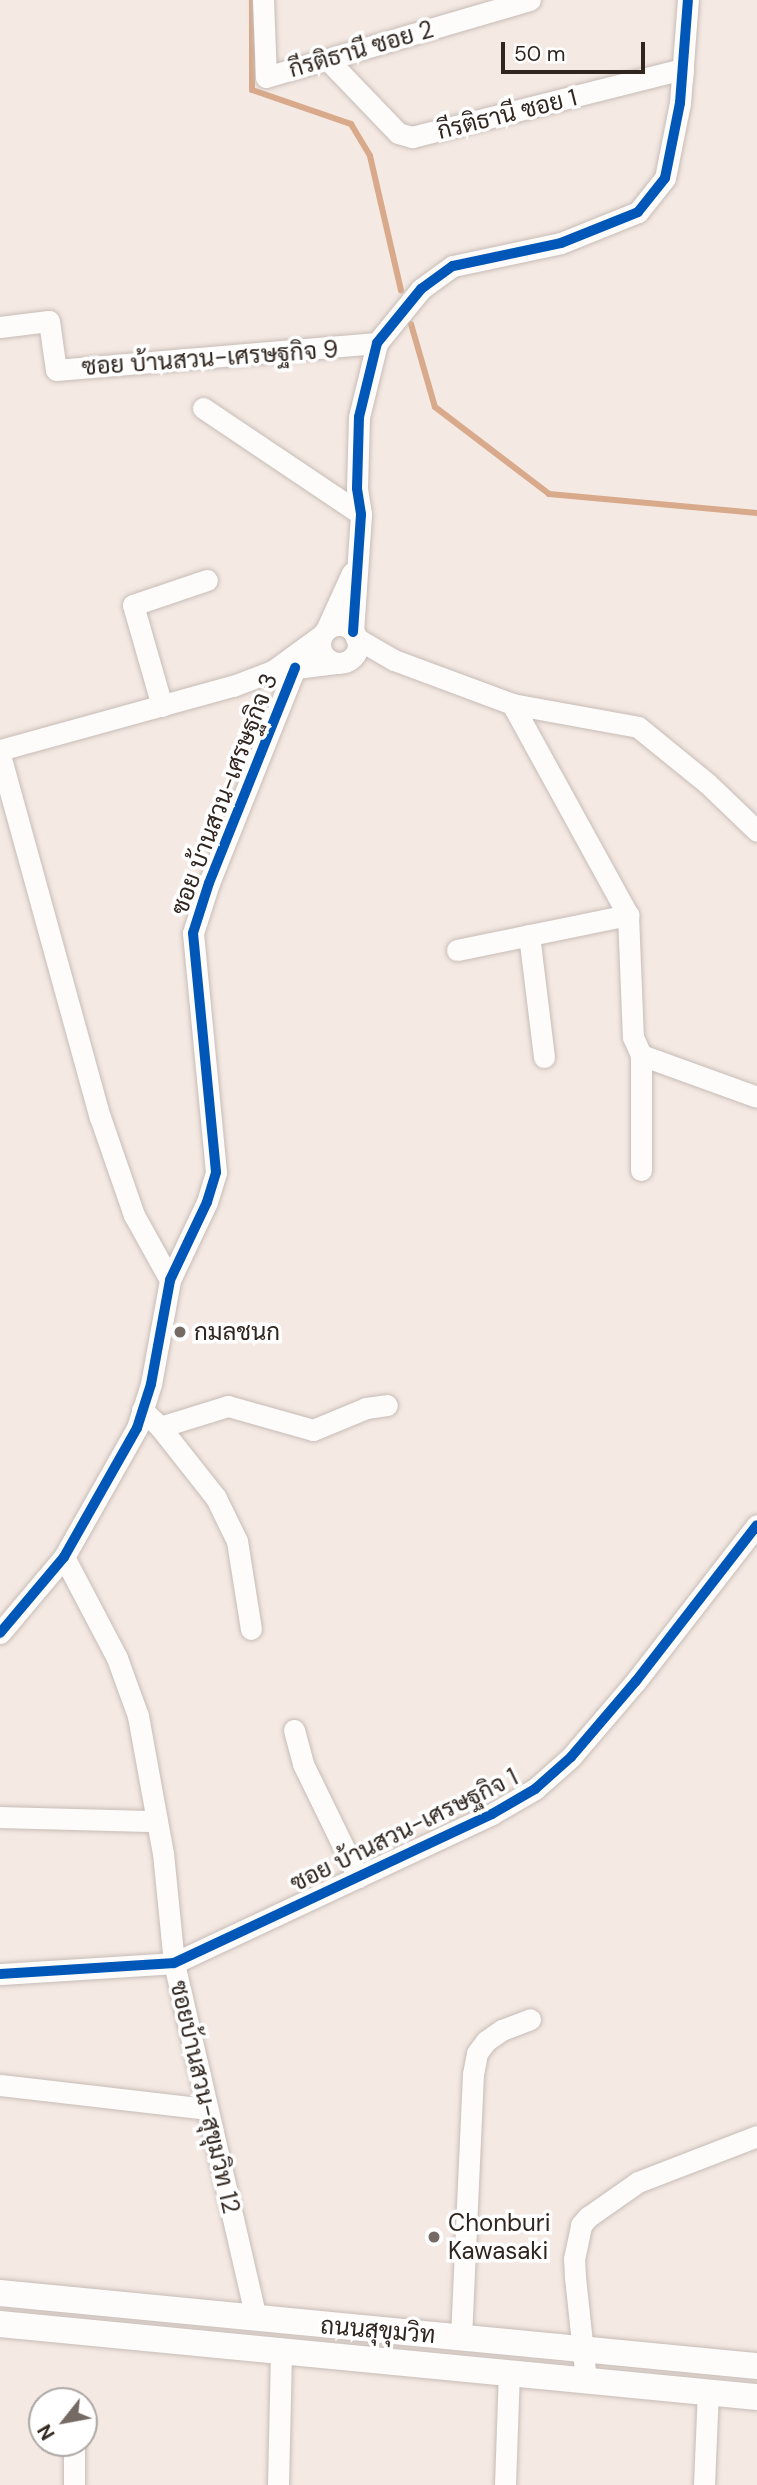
<!DOCTYPE html>
<meta charset="utf-8">
<style>
body{margin:0}
#map{position:relative;width:757px;height:2485px;overflow:hidden;background:#f4e9e3;font-family:"DM Sans",Sarabun,sans-serif}
div>[style]{position:absolute}
.stream>*{height:6px;margin:-3px;padding:0 3px;transform-origin:3px;border-radius:3px;background:#d8a98a}
.roads{filter:drop-shadow(0 0 2px #c7bcb6) drop-shadow(0 0 2px #c7bcb6)}
.minor>*{height:21px;margin:-10.5px;padding:0 10.5px;transform-origin:10.5px;border-radius:10.5px;background:#fdfcfb}
.minor>.ring{margin:-10.5px;padding:0;box-sizing:content-box;background:none;border:21px solid #fdfcfb;border-radius:50%}
.major>*{height:26px;margin:-13px;padding:0 13px;transform-origin:13px;border-radius:13px;background:#fdfcfb}
.cycleway>*{height:10px;margin:-5px;padding:0 5px;transform-origin:5px;border-radius:5px;background:#0057b8}
.dots>*{width:19px;height:19px;translate:-50% -50%;box-sizing:border-box;border:4px solid #fff;border-radius:50%}
span{translate:-50% -50%;white-space:nowrap;text-align:center;line-height:1.15;-webkit-text-stroke:7px #fff;paint-order:stroke}
.street-label{font-size:24px;color:#31261f}
.poi-label{font-size:24px;color:#31261f}
.left{translate:0 -50%;text-align:left}
.north{position:absolute;left:28px;top:2387px;width:70px;height:70px;box-sizing:border-box;background:#fff;border:2px solid #ada8a5;border-radius:50%;rotate:239deg;font-size:19px;font-weight:700;line-height:28px;text-align:center;color:#31261f}
.north::after{content:'';display:block;margin:auto;width:24px;height:32px;background:#756a64;clip-path:polygon(50% 0,100% 100%,50% 72%,0 100%)}
.scale{position:absolute;left:501px;top:42px;width:144px;height:32px;box-sizing:border-box;border:4px solid #31261f;border-top:0;padding-left:9px;font-size:21px;line-height:24px;white-space:nowrap;color:#31261f;-webkit-text-stroke:5px #fff;paint-order:stroke}
</style>
<div id="map">
<div class="stream">
<div style="left:252px;top:0;width:90px;rotate:90deg"></div>
<div style="left:252px;top:90px;width:105px;rotate:19deg"></div>
<div style="left:351px;top:124px;width:37px;rotate:59deg"></div>
<div style="left:370px;top:156px;width:138px;rotate:77deg"></div>
<div style="left:411px;top:324px;width:86px;rotate:73.9deg"></div>
<div style="left:435px;top:407px;width:143px;rotate:37.3deg"></div>
<div style="left:549px;top:494px;width:209px;rotate:5.2deg"></div>
</div>
<div class="roads">
<div class="minor">
<div style="left:263px;top:0;width:77px;rotate:87.8deg"></div>
<div style="left:266px;top:77px;width:275px;rotate:-16.3deg"></div>
<div style="left:327px;top:59px;width:103px;rotate:46.2deg"></div>
<div style="left:398px;top:133px;width:15px;rotate:16deg"></div>
<div style="left:412px;top:137px;width:279px;rotate:-14.1deg"></div>
<div style="left:683px;top:69px;width:11px;rotate:95deg"></div>
<div style="left:0;top:327px;width:49px;rotate:-7deg"></div>
<div style="left:49px;top:321px;width:49px;rotate:81.9deg"></div>
<div style="left:56px;top:370px;width:322px;rotate:-4.8deg"></div>
<div style="left:203px;top:408px;width:190px;rotate:33.9deg"></div>
<div class="ring" style="left:320px;top:625px;width:17px;height:17px"></div>
<div style="left:326px;top:630px;width:63px;rotate:-65.5deg"></div>
<div style="left:353px;top:632px;width:118px;rotate:-86.1deg"></div>
<div style="left:361px;top:514px;width:26px;rotate:-99deg"></div>
<div style="left:357px;top:488px;width:71px;rotate:-88.4deg"></div>
<div style="left:359px;top:417px;width:76px;rotate:-76.3deg"></div>
<div style="left:377px;top:343px;width:70px;rotate:-50.8deg"></div>
<div style="left:421px;top:289px;width:39px;rotate:-36deg"></div>
<div style="left:453px;top:266px;width:110px;rotate:-12deg"></div>
<div style="left:561px;top:243px;width:83px;rotate:-21.9deg"></div>
<div style="left:638px;top:212px;width:43px;rotate:-51.5deg"></div>
<div style="left:665px;top:178px;width:76px;rotate:-78.7deg"></div>
<div style="left:680px;top:103px;width:103px;rotate:-85.6deg"></div>
<div style="left:356px;top:638px;width:44px;rotate:30.1deg"></div>
<div style="left:394px;top:660px;width:126px;rotate:20.4deg"></div>
<div style="left:512px;top:704px;width:128px;rotate:10.3deg"></div>
<div style="left:638px;top:727px;width:89px;rotate:39.1deg"></div>
<div style="left:707px;top:783px;width:69px;rotate:43.8deg"></div>
<div style="left:274px;top:670px;width:59px;rotate:-36.1deg"></div>
<div style="left:512px;top:704px;width:241px;rotate:61.2deg"></div>
<div style="left:628px;top:915px;width:122px;rotate:87.7deg"></div>
<div style="left:633px;top:1037px;width:20px;rotate:66deg"></div>
<div style="left:641px;top:1055px;width:115px;rotate:90deg"></div>
<div style="left:162px;top:706px;width:105px;rotate:-106deg"></div>
<div style="left:133px;top:605px;width:78px;rotate:-18.7deg"></div>
<div style="left:0;top:750px;width:242px;rotate:-15.4deg"></div>
<div style="left:233px;top:686px;width:42px;rotate:-21deg"></div>
<div style="left:272px;top:671px;width:64px;rotate:-7.1deg"></div>
<div style="left:0;top:755px;width:376px;rotate:74.6deg"></div>
<div style="left:100px;top:1117px;width:104px;rotate:70.9deg"></div>
<div style="left:134px;top:1215px;width:74px;rotate:61deg"></div>
<div style="left:529px;top:935px;width:123px;rotate:83deg"></div>
<div style="left:457px;top:950px;width:175px;rotate:-11.6deg"></div>
<div style="left:641px;top:1055px;width:123px;rotate:19.9deg"></div>
<div style="left:142px;top:1410px;width:25px;rotate:43deg"></div>
<div style="left:160px;top:1427px;width:90px;rotate:51.7deg"></div>
<div style="left:216px;top:1498px;width:48px;rotate:64deg"></div>
<div style="left:237px;top:1541px;width:89px;rotate:81deg"></div>
<div style="left:160px;top:1427px;width:71px;rotate:-17.2deg"></div>
<div style="left:228px;top:1406px;width:88px;rotate:15.8deg"></div>
<div style="left:313px;top:1430px;width:57px;rotate:-22.5deg"></div>
<div style="left:366px;top:1408px;width:21px;rotate:-8deg"></div>
<div style="left:64px;top:1557px;width:114px;rotate:62.3deg"></div>
<div style="left:117px;top:1658px;width:62px;rotate:70.1deg"></div>
<div style="left:138px;top:1716px;width:139px;rotate:79.7deg"></div>
<div style="left:163px;top:1853px;width:111px;rotate:84.3deg"></div>
<div style="left:174px;top:1963px;width:365px;rotate:77deg"></div>
<div style="left:0;top:1633px;width:99px;rotate:-49.9deg"></div>
<div style="left:64px;top:1557px;width:148px;rotate:-60.5deg"></div>
<div style="left:137px;top:1428px;width:46px;rotate:-72.3deg"></div>
<div style="left:151px;top:1384px;width:106px;rotate:-79.6deg"></div>
<div style="left:170px;top:1280px;width:86px;rotate:-64.6deg"></div>
<div style="left:207px;top:1202px;width:31px;rotate:-73deg"></div>
<div style="left:216px;top:1172px;width:240px;rotate:-95.5deg"></div>
<div style="left:193px;top:933px;width:52px;rotate:-72.3deg"></div>
<div style="left:209px;top:883px;width:232px;rotate:-68.2deg"></div>
<div style="left:294px;top:1730px;width:35px;rotate:75deg"></div>
<div style="left:303px;top:1764px;width:126px;rotate:64deg"></div>
<div style="left:0;top:1817px;width:157px;rotate:1.5deg"></div>
<div style="left:0;top:1974px;width:174px;rotate:-3.6deg"></div>
<div style="left:174px;top:1963px;width:351px;rotate:-25.1deg"></div>
<div style="left:492px;top:1814px;width:50px;rotate:-30.2deg"></div>
<div style="left:535px;top:1789px;width:48px;rotate:-41.6deg"></div>
<div style="left:571px;top:1757px;width:100px;rotate:-49.5deg"></div>
<div style="left:636px;top:1681px;width:197px;rotate:-52.2deg"></div>
<div style="left:0;top:2085px;width:208px;rotate:6.6deg"></div>
<div style="left:461px;top:2338px;width:264px;rotate:-87.4deg"></div>
<div style="left:473px;top:2074px;width:21px;rotate:-79deg"></div>
<div style="left:477px;top:2053px;width:15px;rotate:-53deg"></div>
<div style="left:486px;top:2041px;width:19px;rotate:-35deg"></div>
<div style="left:502px;top:2030px;width:30px;rotate:-21deg"></div>
<div style="left:586px;top:2380px;width:104px;rotate:-96.1deg"></div>
<div style="left:575px;top:2277px;width:18px;rotate:-93deg"></div>
<div style="left:574px;top:2259px;width:35px;rotate:-78deg"></div>
<div style="left:581px;top:2225px;width:11px;rotate:-49deg"></div>
<div style="left:588px;top:2217px;width:61px;rotate:-35deg"></div>
<div style="left:638px;top:2182px;width:128px;rotate:-21.1deg"></div>
<div style="left:74px;top:2443px;width:42px;rotate:90deg"></div>
<div style="left:278px;top:2485px;width:133px;rotate:-88.7deg"></div>
<div style="left:505px;top:2485px;width:112px;rotate:-88deg"></div>
<div style="left:704px;top:2485px;width:94px;rotate:-87.6deg"></div>
</div>
<div class="major">
<div style="left:0;top:2293px;width:761px;rotate:5.51deg"></div>
<div style="left:0;top:2324px;width:761px;rotate:5.51deg"></div>
</div>
</div>
<div class="cycleway">
<div style="left:353px;top:632px;width:118px;rotate:-86.1deg"></div>
<div style="left:361px;top:514px;width:26px;rotate:-99deg"></div>
<div style="left:357px;top:488px;width:71px;rotate:-88.4deg"></div>
<div style="left:359px;top:417px;width:76px;rotate:-76.3deg"></div>
<div style="left:377px;top:343px;width:70px;rotate:-50.8deg"></div>
<div style="left:421px;top:289px;width:39px;rotate:-36deg"></div>
<div style="left:453px;top:266px;width:110px;rotate:-12deg"></div>
<div style="left:561px;top:243px;width:83px;rotate:-21.9deg"></div>
<div style="left:638px;top:212px;width:43px;rotate:-51.5deg"></div>
<div style="left:665px;top:178px;width:76px;rotate:-78.7deg"></div>
<div style="left:680px;top:103px;width:103px;rotate:-85.6deg"></div>
<div style="left:0;top:1633px;width:99px;rotate:-49.9deg"></div>
<div style="left:64px;top:1557px;width:148px;rotate:-60.5deg"></div>
<div style="left:137px;top:1428px;width:46px;rotate:-72.3deg"></div>
<div style="left:151px;top:1384px;width:106px;rotate:-79.6deg"></div>
<div style="left:170px;top:1280px;width:86px;rotate:-64.6deg"></div>
<div style="left:207px;top:1202px;width:31px;rotate:-73deg"></div>
<div style="left:216px;top:1172px;width:240px;rotate:-95.5deg"></div>
<div style="left:193px;top:933px;width:52px;rotate:-72.3deg"></div>
<div style="left:209px;top:883px;width:232px;rotate:-68.2deg"></div>
<div style="left:0;top:1974px;width:174px;rotate:-3.6deg"></div>
<div style="left:174px;top:1963px;width:351px;rotate:-25.1deg"></div>
<div style="left:492px;top:1814px;width:50px;rotate:-30.2deg"></div>
<div style="left:535px;top:1789px;width:48px;rotate:-41.6deg"></div>
<div style="left:571px;top:1757px;width:100px;rotate:-49.5deg"></div>
<div style="left:636px;top:1681px;width:197px;rotate:-52.2deg"></div>
</div>
<div class="dots">
<div style="left:180px;top:1332px;background:#756a64"></div>
<div style="left:434px;top:2237px;background:#756a64"></div>
</div>
<div class="street-label">
<span style="left:361px;top:49px;rotate:-16deg">กีรติธานี ซอย 2</span>
<span style="left:507px;top:114px;rotate:-14deg">กีรติธานี ซอย 1</span>
<span style="left:210px;top:358px;rotate:-4deg">ซอย บ้านสวน-เศรษฐกิจ 9</span>
<span style="left:224px;top:794px;rotate:-69deg">ซอย บ้านสวน-เศรษฐกิจ 3</span>
<span style="left:404px;top:1830px;rotate:-26deg">ซอย บ้านสวน-เศรษฐกิจ 1</span>
<span style="left:205px;top:2097px;rotate:77deg">ซอยบ้านสวน-สุขุมวิท 12</span>
<span style="left:378px;top:2330px;rotate:5deg">ถนนสุขุมวิท</span>
</div>
<div class="poi-label">
<span class="left" style="left:194px;top:1332px">กมลชนก</span>
<span class="left" style="left:448px;top:2237px">Chonburi<br>Kawasaki</span>
</div>
<div class="north">N</div>
<div class="scale">50 m</div>
</div>
